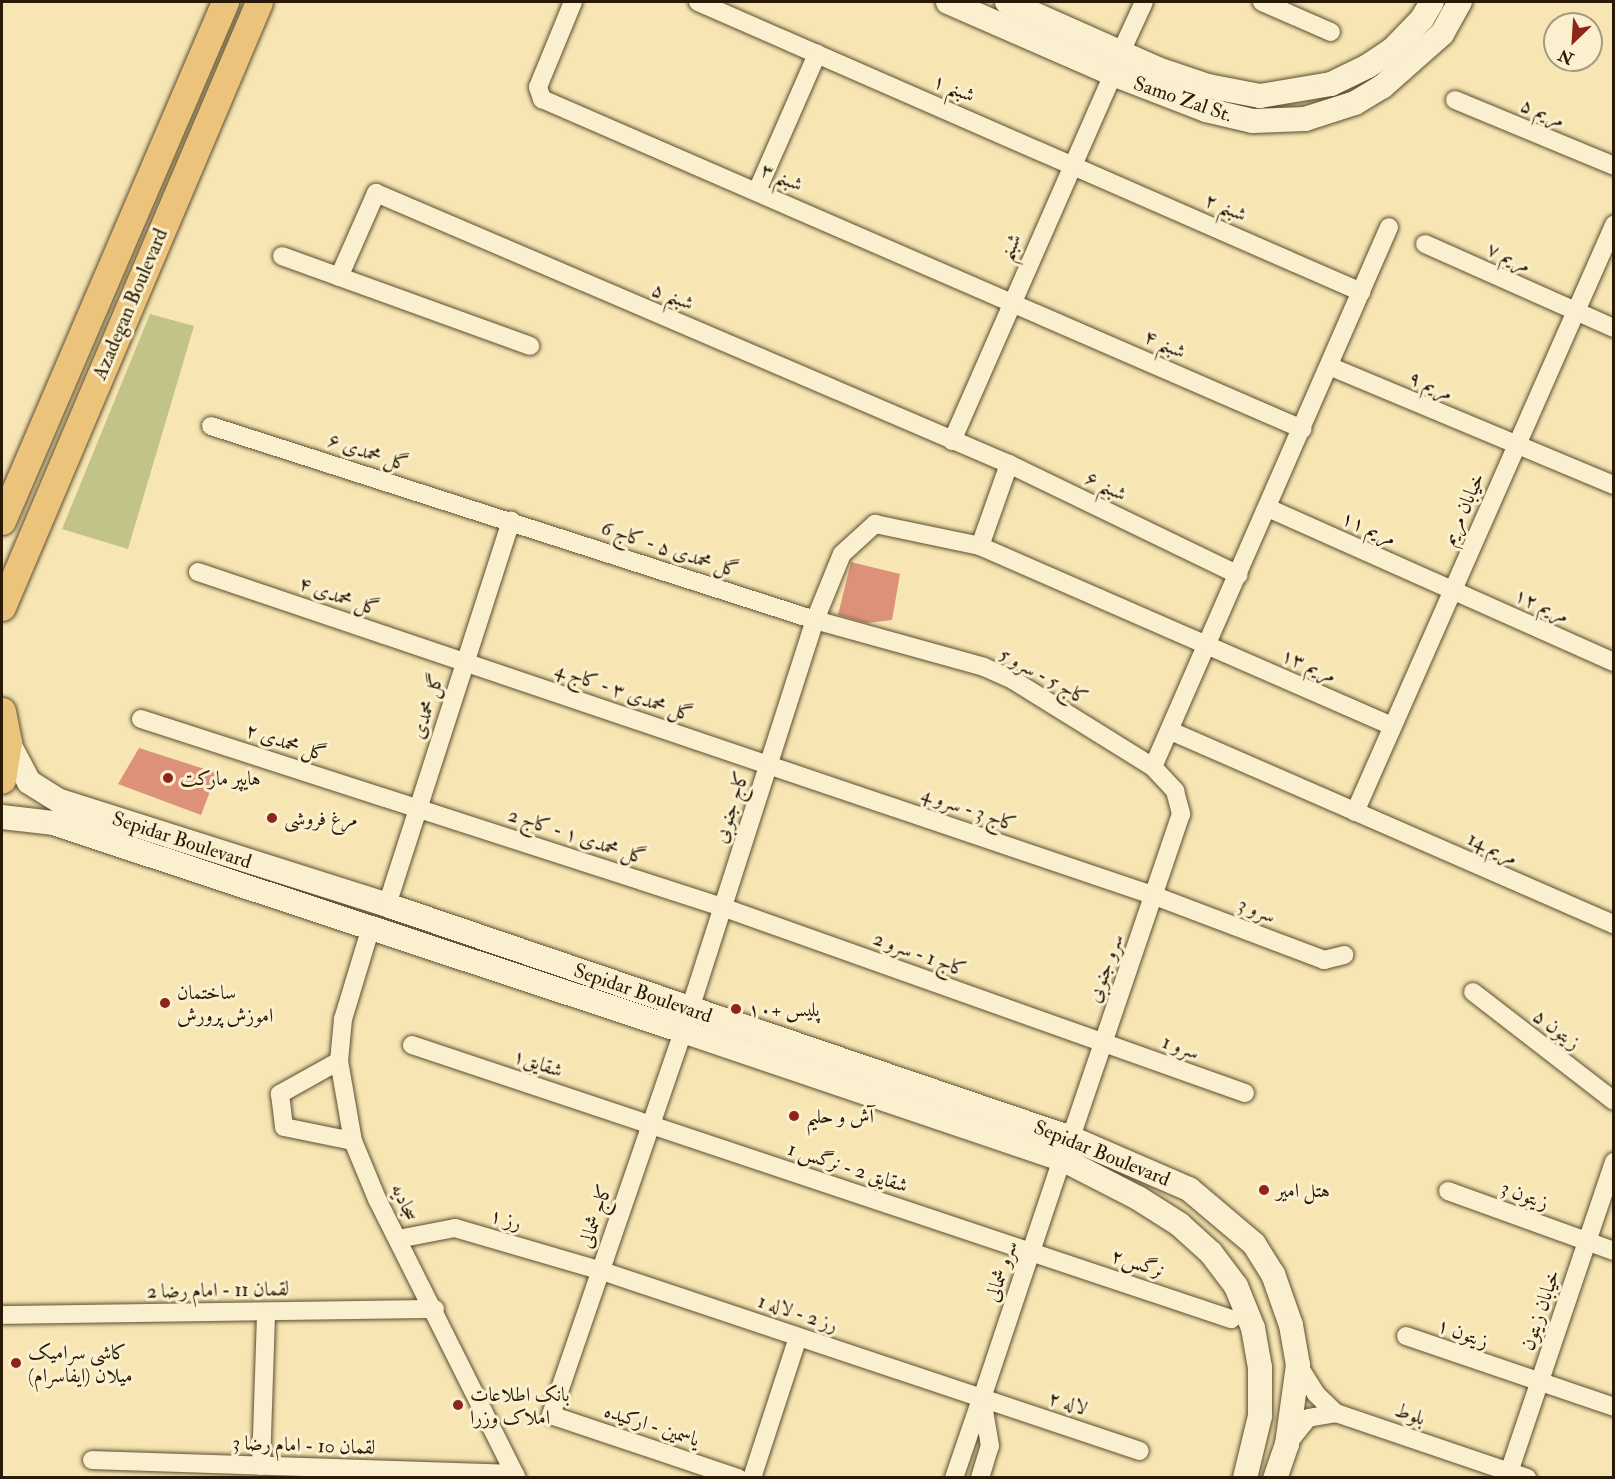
<!DOCTYPE html>
<meta charset="utf-8">
<style>
body{margin:0}
#map{position:relative;width:1615px;height:1479px;overflow:hidden;background:#f7e6b3;font-family:"IM FELL Double Pica",Amiri,serif}
div>[style]{position:absolute}
.green>*{inset:0;background:#c2c389}
.building>*{inset:0;background:#dd9179}
.roads{filter:drop-shadow(0 0 2px #5c4d31) drop-shadow(0 0 2px #5c4d31)}
.street>*{height:18px;margin:-9px;padding:0 9px;transform-origin:9px;border-radius:9px;background:#faefce}
.secondary>*{height:24px;margin:-12px;padding:0 12px;transform-origin:12px;border-radius:12px;background:#faefce}
.primary>*{height:27px;margin:-13.5px;padding:0 13.5px;transform-origin:13.5px;border-radius:13.5px;background:#ecc37a}
.dots>*{width:16px;height:16px;translate:-50% -50%;box-sizing:border-box;border:3px solid #faefce;border-radius:50%}
span{translate:-50% -50%;white-space:nowrap;text-align:center;line-height:1.15;-webkit-text-stroke:6px #faefce;paint-order:stroke}
.street-label{font-size:20px;color:#281a06}
.poi-label{font-size:20px;color:#281a06}
.left{translate:0 -50%;text-align:left}
.frame{position:absolute;inset:0;border:3px solid #281a06;pointer-events:none}
.north{position:absolute;left:1543px;top:12px;width:60px;height:60px;box-sizing:border-box;background:#faefce;border:2px solid #a69a7e;border-radius:50%;rotate:205deg;font-size:16px;font-weight:700;line-height:24px;text-align:center;color:#281a06}
.north::after{content:'';display:block;margin:auto;width:21px;height:27px;background:#8f2418;clip-path:polygon(50% 0,100% 100%,50% 72%,0 100%)}
</style>
<div id="map">
<div class="green">
<div style="clip-path:polygon(150px 314px,194px 326px,128px 549px,62px 529px)"></div>
</div>
<div class="building">
<div style="clip-path:polygon(851px 562px,900px 574px,892px 620px,867px 623px,838px 615px)"></div>
<div style="clip-path:polygon(139px 748px,217px 773px,201px 815px,118px 784px)"></div>
</div>
<div class="roads">
<div class="street">
<div style="left:573px;top:2px;width:92px;rotate:112.4deg"></div>
<div style="left:538px;top:87px;width:13px;rotate:72deg"></div>
<div style="left:542px;top:99px;width:829px;rotate:23.47deg"></div>
<div style="left:698px;top:2px;width:724px;rotate:23.62deg"></div>
<div style="left:1262px;top:2px;width:75px;rotate:23.5deg"></div>
<div style="left:1121px;top:52px;width:55px;rotate:-65.3deg"></div>
<div style="left:1455px;top:100px;width:172px;rotate:22.5deg"></div>
<div style="left:757px;top:191px;width:150px;rotate:-66.3deg"></div>
<div style="left:1425px;top:244px;width:207px;rotate:24deg"></div>
<div style="left:282px;top:256px;width:264px;rotate:19.9deg"></div>
<div style="left:339px;top:277px;width:92px;rotate:-66.2deg"></div>
<div style="left:376px;top:193px;width:689px;rotate:23.18deg"></div>
<div style="left:1009px;top:464px;width:255px;rotate:25.8deg"></div>
<div style="left:1329px;top:366px;width:309px;rotate:22.7deg"></div>
<div style="left:211px;top:426px;width:634px;rotate:17.81deg"></div>
<div style="left:815px;top:620px;width:175px;rotate:15.5deg"></div>
<div style="left:984px;top:667px;width:32px;rotate:24deg"></div>
<div style="left:1013px;top:680px;width:165px;rotate:31.9deg"></div>
<div style="left:1153px;top:767px;width:33px;rotate:47deg"></div>
<div style="left:1175px;top:791px;width:24px;rotate:75deg"></div>
<div style="left:1181px;top:814px;width:342px;rotate:108.8deg"></div>
<div style="left:952px;top:441px;width:401px;rotate:-66.3deg"></div>
<div style="left:1268px;top:508px;width:379px;rotate:24deg"></div>
<div style="left:980px;top:546px;width:87px;rotate:-70.5deg"></div>
<div style="left:198px;top:572px;width:1010px;rotate:18.7deg"></div>
<div style="left:1155px;top:896px;width:181px;rotate:20.7deg"></div>
<div style="left:1324px;top:960px;width:21px;rotate:-14deg"></div>
<div style="left:141px;top:719px;width:611px;rotate:17.93deg"></div>
<div style="left:722px;top:907px;width:555px;rotate:19.58deg"></div>
<div style="left:1171px;top:731px;width:484px;rotate:23.6deg"></div>
<div style="left:1153px;top:767px;width:589px;rotate:-66.39deg"></div>
<div style="left:1355px;top:812px;width:642px;rotate:-66.19deg"></div>
<div style="left:387px;top:905px;width:404px;rotate:-72.1deg"></div>
<div style="left:371px;top:927px;width:96px;rotate:106.9deg"></div>
<div style="left:343px;top:1019px;width:42px;rotate:95.4deg"></div>
<div style="left:339px;top:1061px;width:81px;rotate:80.1deg"></div>
<div style="left:353px;top:1141px;width:63px;rotate:67.5deg"></div>
<div style="left:377px;top:1199px;width:312px;rotate:63.4deg"></div>
<div style="left:1473px;top:992px;width:178px;rotate:37.7deg"></div>
<div style="left:412px;top:1045px;width:864px;rotate:18.5deg"></div>
<div style="left:339px;top:1061px;width:68px;rotate:150.8deg"></div>
<div style="left:280px;top:1094px;width:33px;rotate:83deg"></div>
<div style="left:284px;top:1127px;width:70px;rotate:11.5deg"></div>
<div style="left:1448px;top:1191px;width:177px;rotate:19.9deg"></div>
<div style="left:398px;top:1239px;width:58px;rotate:-10.9deg"></div>
<div style="left:455px;top:1228px;width:150px;rotate:16.3deg"></div>
<div style="left:599px;top:1270px;width:570px;rotate:18.5deg"></div>
<div style="left:2px;top:1315px;width:433px;rotate:-0.8deg"></div>
<div style="left:1406px;top:1336px;width:220px;rotate:18.8deg"></div>
<div style="left:1298px;top:1365px;width:34px;rotate:58deg"></div>
<div style="left:1316px;top:1394px;width:28px;rotate:44deg"></div>
<div style="left:1287px;top:1444px;width:33px;rotate:-51deg"></div>
<div style="left:1308px;top:1418px;width:28px;rotate:-10deg"></div>
<div style="left:1336px;top:1413px;width:202px;rotate:18.8deg"></div>
<div style="left:92px;top:1460px;width:423px;rotate:1.9deg"></div>
<div style="left:261px;top:1466px;width:154px;rotate:-88.1deg"></div>
<div style="left:738px;top:1478px;width:197px;rotate:-161.4deg"></div>
<div style="left:551px;top:1415px;width:406px;rotate:-71deg"></div>
<div style="left:683px;top:1031px;width:432px;rotate:-72.2deg"></div>
<div style="left:815px;top:620px;width:71px;rotate:-67.8deg"></div>
<div style="left:842px;top:554px;width:45px;rotate:-42.3deg"></div>
<div style="left:875px;top:524px;width:107px;rotate:11.8deg"></div>
<div style="left:980px;top:546px;width:450px;rotate:23.6deg"></div>
<div style="left:752px;top:1478px;width:148px;rotate:-71.9deg"></div>
<div style="left:954px;top:1478px;width:83px;rotate:-71.1deg"></div>
<div style="left:980px;top:1478px;width:34px;rotate:-73deg"></div>
<div style="left:990px;top:1446px;width:49px;rotate:-99.5deg"></div>
<div style="left:982px;top:1398px;width:252px;rotate:-71.5deg"></div>
<div style="left:1507px;top:1478px;width:334px;rotate:-71.3deg"></div>
</div>
<div class="secondary">
<div style="left:948px;top:2px;width:180px;rotate:23.6deg"></div>
<div style="left:1113px;top:74px;width:100px;rotate:21.2deg"></div>
<div style="left:1206px;top:110px;width:48px;rotate:13.2deg"></div>
<div style="left:1253px;top:121px;width:52px;rotate:-2.2deg"></div>
<div style="left:1305px;top:119px;width:52px;rotate:-17.7deg"></div>
<div style="left:1355px;top:103px;width:31px;rotate:-31deg"></div>
<div style="left:1382px;top:87px;width:80px;rotate:-41.5deg"></div>
<div style="left:1442px;top:34px;width:37px;rotate:-61deg"></div>
<div style="left:1007px;top:2px;width:165px;rotate:23.9deg"></div>
<div style="left:1158px;top:69px;width:53px;rotate:18.8deg"></div>
<div style="left:1208px;top:86px;width:53px;rotate:10.9deg"></div>
<div style="left:1260px;top:96px;width:72px;rotate:-9.6deg"></div>
<div style="left:1331px;top:84px;width:41px;rotate:-25.9deg"></div>
<div style="left:1368px;top:66px;width:30px;rotate:-34deg"></div>
<div style="left:1393px;top:49px;width:42px;rotate:-46deg"></div>
<div style="left:1422px;top:19px;width:20px;rotate:-60deg"></div>
<div style="left:8px;top:742px;width:45px;rotate:62.3deg"></div>
<div style="left:29px;top:782px;width:36px;rotate:32deg"></div>
<div style="left:60px;top:801px;width:343px;rotate:17.6deg"></div>
<div style="left:387px;top:905px;width:723px;rotate:18.81deg"></div>
<div style="left:1071px;top:1138px;width:129px;rotate:23.4deg"></div>
<div style="left:1189px;top:1189px;width:85px;rotate:40.2deg"></div>
<div style="left:1254px;top:1244px;width:36px;rotate:58deg"></div>
<div style="left:1273px;top:1274px;width:54px;rotate:70.6deg"></div>
<div style="left:1291px;top:1325px;width:41px;rotate:80.1deg"></div>
<div style="left:1298px;top:1365px;width:80px;rotate:97.9deg"></div>
<div style="left:1287px;top:1444px;width:36px;rotate:109deg"></div>
<div style="left:2px;top:817px;width:51px;rotate:6.7deg"></div>
<div style="left:53px;top:823px;width:663px;rotate:18.27deg"></div>
<div style="left:683px;top:1031px;width:400px;rotate:18.7deg"></div>
<div style="left:1062px;top:1159px;width:85px;rotate:27.2deg"></div>
<div style="left:1138px;top:1198px;width:49px;rotate:32.4deg"></div>
<div style="left:1179px;top:1224px;width:43px;rotate:42.2deg"></div>
<div style="left:1211px;top:1253px;width:41px;rotate:52.9deg"></div>
<div style="left:1236px;top:1286px;width:45px;rotate:68deg"></div>
<div style="left:1253px;top:1328px;width:40px;rotate:80deg"></div>
<div style="left:1260px;top:1367px;width:49px;rotate:90deg"></div>
<div style="left:1260px;top:1416px;width:64px;rotate:103.6deg"></div>
</div>
<div class="primary">
<div style="left:2px;top:521px;width:565px;rotate:-66.75deg"></div>
<div style="left:2px;top:607px;width:657px;rotate:-66.98deg"></div>
<div style="left:2px;top:711px;width:32px;rotate:79deg"></div>
<div style="left:8px;top:742px;width:38px;rotate:99deg"></div>
</div>
</div>
<div class="dots">
<div style="left:168px;top:778px;background:#8f2418"></div>
<div style="left:272px;top:818px;background:#8f2418"></div>
<div style="left:165px;top:1003px;background:#8f2418"></div>
<div style="left:736px;top:1009px;background:#8f2418"></div>
<div style="left:794px;top:1116px;background:#8f2418"></div>
<div style="left:1264px;top:1190px;background:#8f2418"></div>
<div style="left:16px;top:1363px;background:#8f2418"></div>
<div style="left:458px;top:1405px;background:#8f2418"></div>
</div>
<div class="street-label">
<span style="left:954px;top:88px;rotate:23deg">شبنم ۱</span>
<span style="left:1183px;top:99px;rotate:19deg">Samo Zal St.</span>
<span style="left:1543px;top:112px;rotate:23deg">مریم ۵</span>
<span style="left:782px;top:177px;rotate:23deg">شبنم ۳</span>
<span style="left:1226px;top:207px;rotate:24deg">شبنم ۲</span>
<span style="left:1010px;top:247px;rotate:-66deg">شبنم</span>
<span style="left:1509px;top:257px;rotate:24deg">مریم ۷</span>
<span style="left:673px;top:296px;rotate:23deg">شبنم ۵</span>
<span style="left:130px;top:304px;rotate:-67deg">Azadegan Boulevard</span>
<span style="left:1165px;top:344px;rotate:24deg">شبنم ۴</span>
<span style="left:1431px;top:385px;rotate:23deg">مریم ۹</span>
<span style="left:368px;top:452px;rotate:18deg">گل محمدی ۶</span>
<span style="left:1106px;top:486px;rotate:26deg">شبنم ۶</span>
<span style="left:1463px;top:509px;rotate:-66deg">خیابان مریم</span>
<span style="left:1369px;top:528px;rotate:24deg">مریم ۱۱</span>
<span style="left:670px;top:549px;rotate:18deg">گل محمدی ۵ - کاج 6</span>
<span style="left:339px;top:596px;rotate:19deg">گل محمدی ۴</span>
<span style="left:1542px;top:605px;rotate:24deg">مریم ۱۲</span>
<span style="left:1309px;top:665px;rotate:23deg">مریم ۱۳</span>
<span style="left:1044px;top:676px;rotate:29deg">کاج 5 - سرو 5</span>
<span style="left:624px;top:692px;rotate:19deg">گل محمدی ۳ - کاج 4</span>
<span style="left:427px;top:706px;rotate:-72deg">گل محمدی</span>
<span style="left:286px;top:742px;rotate:18deg">گل محمدی ۲</span>
<span style="left:731px;top:807px;rotate:-72deg">کاج جنوبی</span>
<span style="left:969px;top:809px;rotate:19deg">کاج 3 - سرو 4</span>
<span style="left:577px;top:836px;rotate:18deg">گل محمدی ۱ - کاج 2</span>
<span style="left:182px;top:840px;rotate:18deg">Sepidar Boulevard</span>
<span style="left:1493px;top:848px;rotate:24deg">مریم 14</span>
<span style="left:1257px;top:910px;rotate:21deg">سرو 3</span>
<span style="left:920px;top:954px;rotate:20deg">کاج 1 - سرو 2</span>
<span style="left:1105px;top:968px;rotate:-70deg">سرو جنوبی</span>
<span style="left:643px;top:993px;rotate:19deg">Sepidar Boulevard</span>
<span style="left:1557px;top:1029px;rotate:38deg">زیتون ۵</span>
<span style="left:1181px;top:1047px;rotate:19deg">سرو 1</span>
<span style="left:538px;top:1063px;rotate:19deg">شقایق۱</span>
<span style="left:1102px;top:1153px;rotate:22deg">Sepidar Boulevard</span>
<span style="left:848px;top:1167px;rotate:18deg">شقایق 2 - نرگس 1</span>
<span style="left:1525px;top:1195px;rotate:20deg">زیتون 3</span>
<span style="left:405px;top:1202px;rotate:64deg">سجادیه</span>
<span style="left:595px;top:1216px;rotate:-71deg">کاج شمالی</span>
<span style="left:506px;top:1219px;rotate:17deg">رز ۱</span>
<span style="left:1138px;top:1263px;rotate:18deg">نرگس۲</span>
<span style="left:1001px;top:1271px;rotate:-71deg">سرو شمالی</span>
<span style="left:218px;top:1290px;rotate:-1deg">لقمان 11 - امام رضا 2</span>
<span style="left:1540px;top:1310px;rotate:-71deg">خیابان زیتون</span>
<span style="left:798px;top:1313px;rotate:18deg">رز 2 - لاله 1</span>
<span style="left:1463px;top:1333px;rotate:20deg">زیتون ۱</span>
<span style="left:1068px;top:1403px;rotate:19deg">لاله ۲</span>
<span style="left:1410px;top:1414px;rotate:19deg">بلوط</span>
<span style="left:652px;top:1425px;rotate:18deg">یاسمین - ارکیده</span>
<span style="left:304px;top:1445px;rotate:2deg">لقمان 10 - امام رضا 3</span>
</div>
<div class="poi-label">
<span class="left" style="left:180px;top:778px">هایپر مارکت</span>
<span class="left" style="left:284px;top:818px">مرغ فروشی</span>
<span class="left" style="left:177px;top:1004px">ساختمان<br>اموزش پرورش</span>
<span class="left" style="left:748px;top:1009px">پلیس +۱۰</span>
<span class="left" style="left:806px;top:1116px">آش و حلیم</span>
<span class="left" style="left:1276px;top:1190px">هتل امیر</span>
<span class="left" style="left:28px;top:1364px">کاشی سرامیک<br>میلان (ایفاسرام)</span>
<span class="left" style="left:470px;top:1406px">بانک اطلاعات<br>املاک وزرا</span>
</div>
<div class="frame"></div>
<div class="north">N</div>
</div>
